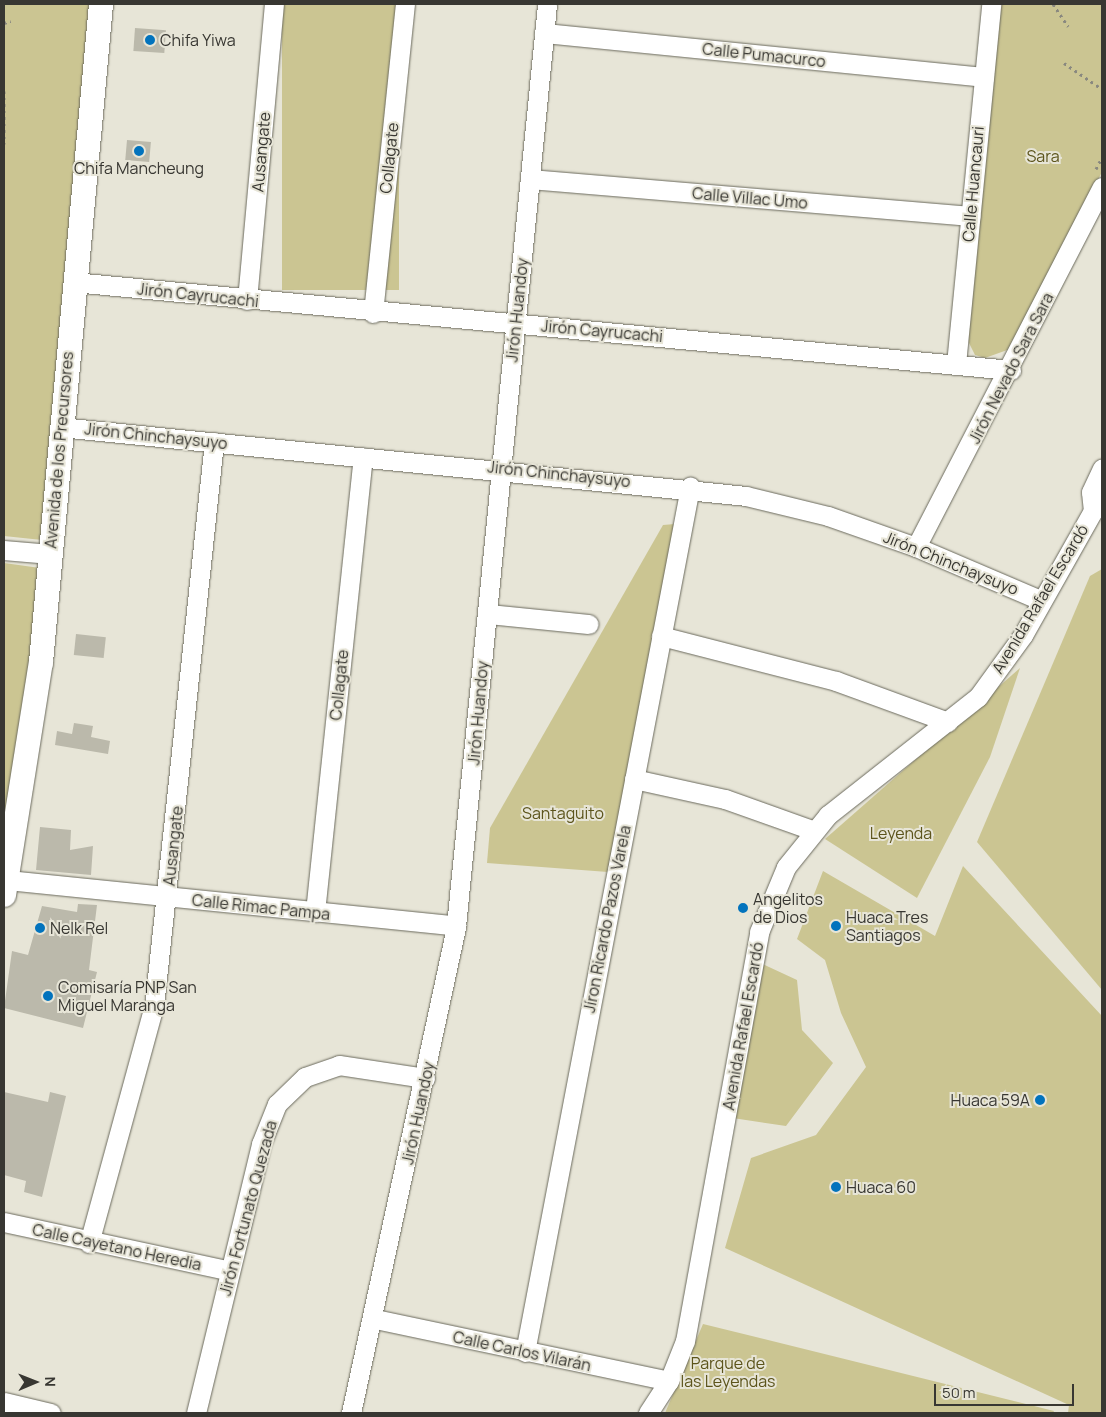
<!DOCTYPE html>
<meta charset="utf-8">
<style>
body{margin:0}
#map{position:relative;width:1106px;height:1417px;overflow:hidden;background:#e7e5d7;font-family:Manrope,sans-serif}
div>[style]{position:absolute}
.green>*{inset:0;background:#cbc592;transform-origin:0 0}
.building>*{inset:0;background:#bbb9ab;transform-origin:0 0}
.path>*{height:3px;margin-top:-1.5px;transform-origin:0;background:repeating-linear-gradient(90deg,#89887f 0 2.5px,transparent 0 6.5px)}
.roads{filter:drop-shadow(0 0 1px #6b6a5d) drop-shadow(0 0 1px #6b6a5d)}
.minor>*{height:19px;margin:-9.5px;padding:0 9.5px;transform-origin:9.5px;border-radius:9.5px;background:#fff}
.major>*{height:24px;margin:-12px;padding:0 12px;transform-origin:12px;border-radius:12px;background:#fff}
.dots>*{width:14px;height:14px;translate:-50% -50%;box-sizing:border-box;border:2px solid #e7e5d7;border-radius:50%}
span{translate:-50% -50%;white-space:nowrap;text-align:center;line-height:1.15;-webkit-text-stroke:4px #e7e5d7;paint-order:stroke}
.poi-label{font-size:16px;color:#383732}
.left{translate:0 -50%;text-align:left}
.right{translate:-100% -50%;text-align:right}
.street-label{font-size:16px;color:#383732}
.park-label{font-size:16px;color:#5c541b}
.frame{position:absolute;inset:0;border:5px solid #383732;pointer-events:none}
.north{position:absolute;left:10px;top:1357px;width:50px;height:50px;-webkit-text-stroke:4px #e7e5d7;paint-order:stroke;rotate:89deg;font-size:14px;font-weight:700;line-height:20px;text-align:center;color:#383732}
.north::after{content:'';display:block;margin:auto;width:18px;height:22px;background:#383732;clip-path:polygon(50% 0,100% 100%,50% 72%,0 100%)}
.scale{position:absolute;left:934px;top:1384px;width:140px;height:22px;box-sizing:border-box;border:2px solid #383732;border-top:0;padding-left:6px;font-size:15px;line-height:18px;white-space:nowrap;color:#383732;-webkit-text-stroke:4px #e7e5d7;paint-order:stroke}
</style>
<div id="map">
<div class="green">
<div style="clip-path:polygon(4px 4px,94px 4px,42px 540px,4px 536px)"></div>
<div style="left:282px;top:4px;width:117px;height:286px"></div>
<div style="clip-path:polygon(998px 4px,1102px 4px,1102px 172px,1010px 349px,985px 358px,975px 355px,967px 339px)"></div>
<div style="clip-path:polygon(675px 524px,608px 872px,487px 863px,490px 828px,663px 525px)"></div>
<div style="clip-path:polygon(4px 563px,40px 568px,4px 877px)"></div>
<div style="clip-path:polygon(1102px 569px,1102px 990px,977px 842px,1090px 576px)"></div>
<div style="clip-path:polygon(1020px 668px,990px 757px,917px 898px,825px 839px)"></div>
<div style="clip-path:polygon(963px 866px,1102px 1016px,1102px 1413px,1068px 1413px,1069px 1405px,725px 1248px,751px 1158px,816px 1135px,866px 1067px,841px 1013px,825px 960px,797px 939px,823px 871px,935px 936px)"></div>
<div style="clip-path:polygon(754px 960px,797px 980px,802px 1030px,833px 1063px,786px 1126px,726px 1117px)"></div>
<div style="clip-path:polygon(703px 1324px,1054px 1411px,1053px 1413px,665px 1413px)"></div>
</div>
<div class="building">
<div style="left:135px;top:28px;width:31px;height:23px;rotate:4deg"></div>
<div style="left:127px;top:140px;width:24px;height:20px;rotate:5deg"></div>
<div style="left:76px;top:634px;width:30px;height:21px;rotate:6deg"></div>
<div style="clip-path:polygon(74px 723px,93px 726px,91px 737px,110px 741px,108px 754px,55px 745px,57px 731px,72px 734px)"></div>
<div style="clip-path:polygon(40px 827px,71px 830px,70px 850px,93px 846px,91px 875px,36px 870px)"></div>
<div style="clip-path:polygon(78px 904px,97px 905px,89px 970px,97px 972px,83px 1028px,4px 1008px,12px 951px,28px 955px,42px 906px,77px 912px)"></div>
<div style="clip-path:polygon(4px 1092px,48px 1102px,50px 1092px,66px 1096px,42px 1197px,24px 1192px,26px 1181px,4px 1175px)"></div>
</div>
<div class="path">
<div style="left:1053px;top:4px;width:27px;rotate:56deg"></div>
<div style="left:4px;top:23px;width:7px;rotate:-16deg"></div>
<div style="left:1064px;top:63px;width:46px;rotate:34.4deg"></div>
<div style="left:4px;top:91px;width:53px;rotate:90deg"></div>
<div style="left:1096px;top:169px;width:13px;rotate:-63deg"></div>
</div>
<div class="roads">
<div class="minor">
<div style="left:544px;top:33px;width:442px;rotate:5.7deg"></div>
<div style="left:530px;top:179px;width:442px;rotate:4.8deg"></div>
<div style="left:73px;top:282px;width:942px;rotate:5.36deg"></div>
<div style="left:247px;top:300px;width:297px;rotate:-84.8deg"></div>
<div style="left:373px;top:313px;width:311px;rotate:-84.1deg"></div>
<div style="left:956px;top:364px;width:362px;rotate:-84.4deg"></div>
<div style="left:60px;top:427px;width:689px;rotate:5.74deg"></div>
<div style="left:746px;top:496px;width:84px;rotate:13.7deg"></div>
<div style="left:828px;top:516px;width:93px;rotate:19.4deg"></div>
<div style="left:916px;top:547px;width:135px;rotate:23.1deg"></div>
<div style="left:1093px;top:511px;width:19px;rotate:-96deg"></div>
<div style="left:1091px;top:492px;width:26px;rotate:-65deg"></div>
<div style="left:916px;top:547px;width:405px;rotate:-62.7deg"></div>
<div style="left:4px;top:550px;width:46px;rotate:5deg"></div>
<div style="left:488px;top:614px;width:101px;rotate:5.7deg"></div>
<div style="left:661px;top:636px;width:181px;rotate:14.4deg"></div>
<div style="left:836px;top:681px;width:119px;rotate:20.1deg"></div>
<div style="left:634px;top:779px;width:93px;rotate:12.4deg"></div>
<div style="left:725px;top:799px;width:92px;rotate:19.6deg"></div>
<div style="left:7px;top:880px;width:451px;rotate:5.8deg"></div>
<div style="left:315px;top:912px;width:457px;rotate:-84deg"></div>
<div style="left:4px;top:1222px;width:231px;rotate:12.2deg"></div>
<div style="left:89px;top:1243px;width:246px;rotate:-74.7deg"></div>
<div style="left:154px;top:1006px;width:567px;rotate:-83.93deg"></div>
<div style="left:375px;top:1319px;width:300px;rotate:11.9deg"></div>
<div style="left:525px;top:1352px;width:881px;rotate:-79.2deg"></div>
<div style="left:4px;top:1402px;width:48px;rotate:13.2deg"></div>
<div style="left:196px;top:1413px;width:277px;rotate:-76.4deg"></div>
<div style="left:261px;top:1144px;width:43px;rotate:-68.2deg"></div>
<div style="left:277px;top:1104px;width:39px;rotate:-44deg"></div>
<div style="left:305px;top:1077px;width:36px;rotate:-19deg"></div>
<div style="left:339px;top:1065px;width:87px;rotate:8.6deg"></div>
<div style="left:351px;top:1413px;width:498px;rotate:-77.8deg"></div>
<div style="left:456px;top:926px;width:926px;rotate:-84.36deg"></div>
<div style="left:648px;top:1413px;width:38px;rotate:-57deg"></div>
<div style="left:669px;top:1381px;width:43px;rotate:-68.2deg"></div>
<div style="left:685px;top:1341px;width:416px;rotate:-79.7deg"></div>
<div style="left:759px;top:932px;width:70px;rotate:-67.4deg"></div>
<div style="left:786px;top:867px;width:67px;rotate:-51.1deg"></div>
<div style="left:828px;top:815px;width:191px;rotate:-38.2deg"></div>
<div style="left:978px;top:697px;width:77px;rotate:-54deg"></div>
<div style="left:1023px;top:635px;width:142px;rotate:-60.6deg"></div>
</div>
<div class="major">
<div style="left:4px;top:895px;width:236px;rotate:-81deg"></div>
<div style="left:41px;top:662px;width:661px;rotate:-84.79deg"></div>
</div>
</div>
<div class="dots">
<div style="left:150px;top:40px;background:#0273bd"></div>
<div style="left:139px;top:151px;background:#0273bd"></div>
<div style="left:743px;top:908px;background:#0273bd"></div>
<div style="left:836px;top:926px;background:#0273bd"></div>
<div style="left:40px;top:928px;background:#0273bd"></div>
<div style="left:48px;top:996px;background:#0273bd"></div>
<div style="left:1040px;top:1100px;background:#0273bd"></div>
<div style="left:836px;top:1187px;background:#0273bd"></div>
</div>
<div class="poi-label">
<span class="left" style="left:160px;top:40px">Chifa Yiwa</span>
<span style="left:139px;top:168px">Chifa Mancheung</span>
<span class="left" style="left:753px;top:908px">Angelitos<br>de Dios</span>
<span class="left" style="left:846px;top:926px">Huaca Tres<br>Santiagos</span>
<span class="left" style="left:50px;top:928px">Nelk Rel</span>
<span class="left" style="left:58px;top:996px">Comisaría PNP San<br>Miguel Maranga</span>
<span class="right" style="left:1030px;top:1100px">Huaca 59A</span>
<span class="left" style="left:846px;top:1187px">Huaca 60</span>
</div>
<div class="street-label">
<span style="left:764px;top:55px;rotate:6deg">Calle Pumacurco</span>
<span style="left:261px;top:152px;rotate:-85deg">Ausangate</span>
<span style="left:389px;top:158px;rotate:-84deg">Collagate</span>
<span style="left:973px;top:184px;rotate:-85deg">Calle Huancauri</span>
<span style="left:750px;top:198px;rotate:5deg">Calle Villac Umo</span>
<span style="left:198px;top:295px;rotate:6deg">Jirón Cayrucachi</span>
<span style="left:517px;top:310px;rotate:-84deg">Jirón Huandoy</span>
<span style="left:602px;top:331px;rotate:5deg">Jirón Cayrucachi</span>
<span style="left:1011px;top:368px;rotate:-63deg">Jirón Nevado Sara Sara</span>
<span style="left:156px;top:436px;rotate:6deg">Jirón Chinchaysuyo</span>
<span style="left:59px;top:450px;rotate:-85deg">Avenida de los Precursores</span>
<span style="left:559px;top:474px;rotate:6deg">Jirón Chinchaysuyo</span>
<span style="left:951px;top:563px;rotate:22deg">Jirón Chinchaysuyo</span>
<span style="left:1040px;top:599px;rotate:-59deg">Avenida Rafael Escardó</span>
<span style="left:339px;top:685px;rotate:-84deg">Collagate</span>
<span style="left:478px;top:713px;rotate:-85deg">Jirón Huandoy</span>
<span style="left:173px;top:846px;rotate:-84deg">Ausangate</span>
<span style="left:261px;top:907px;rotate:6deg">Calle Rimac Pampa</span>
<span style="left:607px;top:919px;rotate:-79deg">Jíron Ricardo Pazos Varela</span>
<span style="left:743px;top:1026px;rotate:-80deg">Avenida Rafael Escardó</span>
<span style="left:418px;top:1113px;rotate:-78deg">Jirón Huandoy</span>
<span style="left:248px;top:1208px;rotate:-75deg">Jirón Fortunato Quezada</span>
<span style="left:117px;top:1247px;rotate:12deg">Calle Cayetano Heredia</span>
<span style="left:522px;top:1351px;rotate:12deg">Calle Carlos Vilarán</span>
</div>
<div class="park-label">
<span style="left:1043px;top:156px">Sara</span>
<span style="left:563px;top:813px">Santaguito</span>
<span style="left:901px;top:833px">Leyenda</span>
<span style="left:728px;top:1372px">Parque de<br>las Leyendas</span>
</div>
<div class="frame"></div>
<div class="north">N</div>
<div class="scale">50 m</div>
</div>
